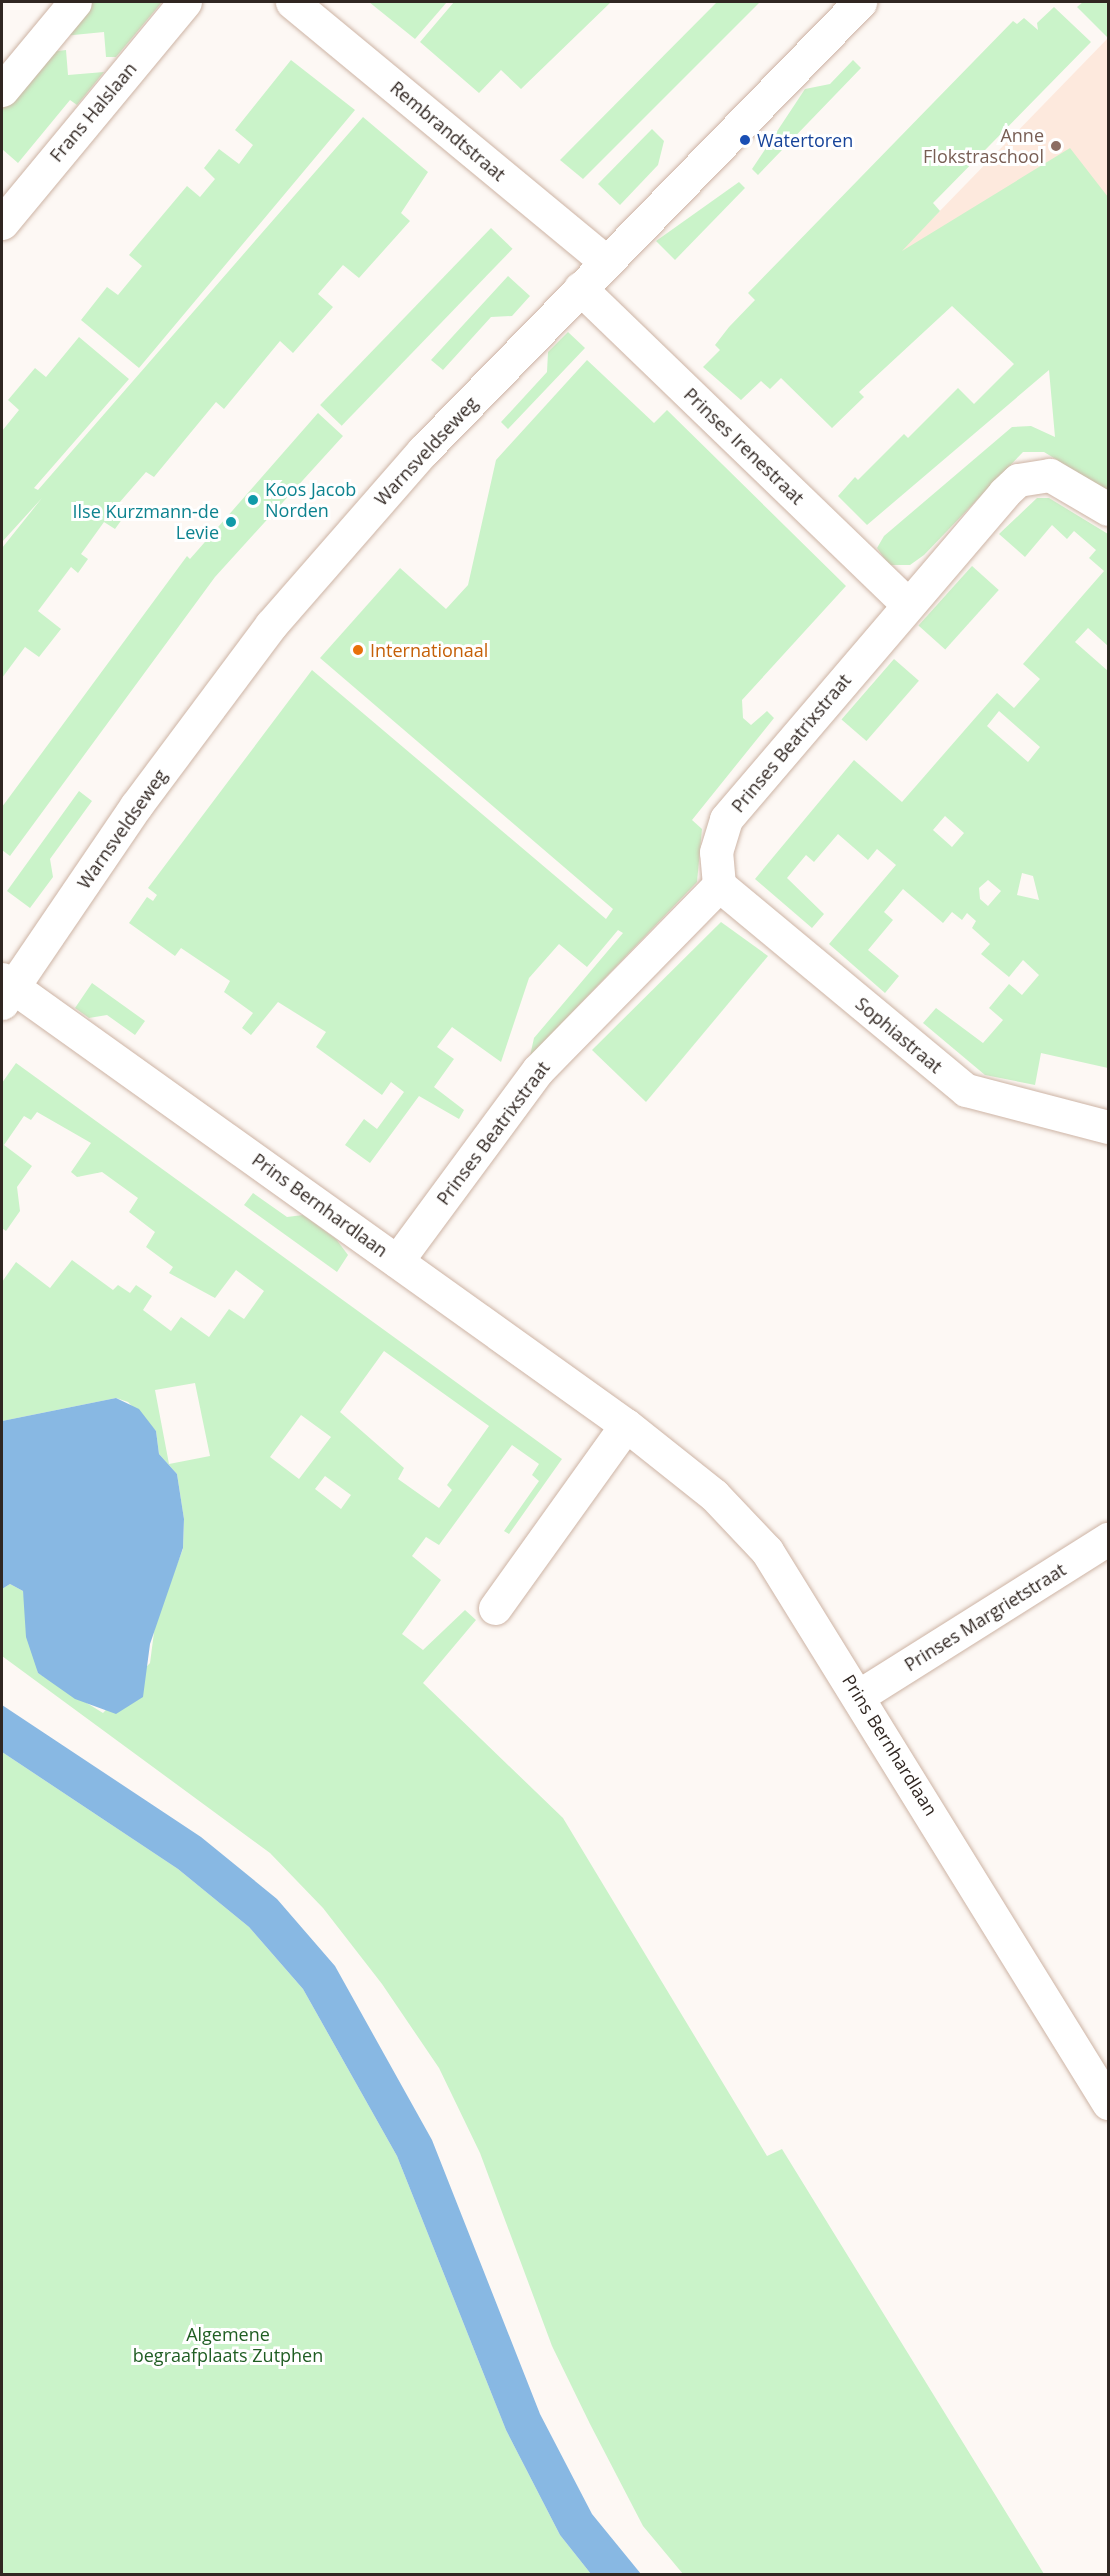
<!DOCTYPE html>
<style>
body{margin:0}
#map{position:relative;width:1110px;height:2576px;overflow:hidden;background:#fdf8f4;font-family:"Open Sans",sans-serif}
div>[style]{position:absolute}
.built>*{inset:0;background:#fde9dd}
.green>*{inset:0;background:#caf3c9;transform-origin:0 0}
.water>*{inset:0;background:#88b8e3}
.roads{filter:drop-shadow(0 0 2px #cdb4a5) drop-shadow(0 0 2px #cdb4a5)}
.minor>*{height:33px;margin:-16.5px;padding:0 16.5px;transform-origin:16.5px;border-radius:16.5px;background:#fff}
.dots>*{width:16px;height:16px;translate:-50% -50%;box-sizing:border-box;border:3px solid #fff;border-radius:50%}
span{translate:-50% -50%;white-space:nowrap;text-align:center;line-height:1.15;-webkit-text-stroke:6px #fff;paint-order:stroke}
.street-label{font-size:18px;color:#302621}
.education-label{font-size:18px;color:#785e54}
.right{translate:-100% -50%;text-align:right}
.transit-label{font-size:18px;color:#164399}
.left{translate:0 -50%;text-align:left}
.culture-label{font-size:18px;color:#0d838f}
.food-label{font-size:18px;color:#c56008}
.park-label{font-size:18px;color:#205e23}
.frame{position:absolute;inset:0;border:3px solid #302621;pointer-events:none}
</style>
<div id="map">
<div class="built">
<div style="clip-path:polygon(1108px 38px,1108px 299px,899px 253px)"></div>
</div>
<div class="green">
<div style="clip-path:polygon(91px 2px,162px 2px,116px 57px,106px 57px,104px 32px,63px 36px)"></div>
<div style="clip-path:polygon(369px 2px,447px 2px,415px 39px)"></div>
<div style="clip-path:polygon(454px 2px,611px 2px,521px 89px,501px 70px,479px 93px,420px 42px)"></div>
<div style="clip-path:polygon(717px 2px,760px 2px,583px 179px,560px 160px)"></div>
<div style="clip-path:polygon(1083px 2px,1108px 2px,1108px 38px,1077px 7px)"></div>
<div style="clip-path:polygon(1054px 7px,1091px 42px,933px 203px,940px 211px,902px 251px,1070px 148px,1108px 197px,1108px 491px,1044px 452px,1023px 452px,924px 555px,910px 565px,889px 565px,877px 548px,884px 536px,1012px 427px,1031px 426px,1055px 437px,1049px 370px,867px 525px,838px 496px,855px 477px,858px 480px,904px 434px,908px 438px,958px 388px,974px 404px,1014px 364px,952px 306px,859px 392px,864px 397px,832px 428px,781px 378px,770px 389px,761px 381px,741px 400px,703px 367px,720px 350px,715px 345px,729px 327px,755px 300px,748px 293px,933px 103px,1013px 21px,1017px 24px,1024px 18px,1038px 30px,1037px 23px)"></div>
<div style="clip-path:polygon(66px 50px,68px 75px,104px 72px,77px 105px,70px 100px,18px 163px,2px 149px,2px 110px,50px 52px)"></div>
<div style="clip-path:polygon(291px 60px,355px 110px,139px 368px,81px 320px,107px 287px,118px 295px,142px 266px,129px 255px,187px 186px,200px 197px,215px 179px,204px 168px,219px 149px,239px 164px,253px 145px,235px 130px)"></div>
<div style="clip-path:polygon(853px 60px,861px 68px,758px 175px,752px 169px,805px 89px,830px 84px)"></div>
<div style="clip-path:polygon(363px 117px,428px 172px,401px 213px,410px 221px,359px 278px,343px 265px,318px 294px,333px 307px,293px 353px,280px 341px,224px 409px,216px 402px,154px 477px,146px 472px,119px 503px,128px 511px,115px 529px,104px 522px,81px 554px,88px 559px,78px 573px,71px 567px,38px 611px,61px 629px,39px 657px,25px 647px,2px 678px,2px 548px,42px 498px,2px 542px,2px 431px,19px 410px,8px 400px,35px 368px,46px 377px,79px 337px,129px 379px,34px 488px,38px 490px)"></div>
<div style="clip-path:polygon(652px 129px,664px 141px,658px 165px,620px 205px,598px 184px)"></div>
<div style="clip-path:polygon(739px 182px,745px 188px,675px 260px,656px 241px)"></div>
<div style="left:491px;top:228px;width:30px;height:246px;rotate:44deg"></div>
<div style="clip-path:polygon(508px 276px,530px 296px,512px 316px,491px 317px,443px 370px,431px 360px)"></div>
<div style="clip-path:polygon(568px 332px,585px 348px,508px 429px,501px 422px,547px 372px,548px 352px)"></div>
<div style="clip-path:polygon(587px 360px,654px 423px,667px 410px,846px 586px,742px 700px,743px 718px,751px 725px,767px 711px,774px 718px,692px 820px,702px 829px,697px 882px,530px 1056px,534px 1038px,623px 933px,618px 930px,587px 967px,559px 944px,529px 978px,501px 1062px,452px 1027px,437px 1047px,454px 1059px,434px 1087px,464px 1110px,459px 1119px,419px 1096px,370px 1163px,345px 1145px,364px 1119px,377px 1129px,404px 1092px,391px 1082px,382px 1095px,316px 1047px,326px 1032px,278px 1002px,251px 1035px,242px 1028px,253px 1013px,224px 992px,230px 981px,181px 948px,175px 956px,129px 923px,147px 897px,153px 901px,157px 895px,148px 888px,312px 670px,606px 919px,613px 909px,320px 658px,400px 568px,446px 609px,468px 585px,496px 460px)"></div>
<div style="clip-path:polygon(318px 413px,343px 436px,215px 577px,10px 856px,2px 850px,2px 807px,187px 556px,190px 559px)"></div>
<div style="clip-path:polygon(evenodd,1037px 498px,1049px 498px,1108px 534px,1108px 646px,1088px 628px,1075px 642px,1108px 671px,1108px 1068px,1041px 1053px,1035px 1085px,985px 1075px,923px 1023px,936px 1008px,983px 1043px,1003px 1020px,989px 1008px,1009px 984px,1022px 995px,1039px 975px,1023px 960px,1009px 977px,981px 954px,990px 944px,972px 928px,976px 921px,967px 913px,962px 920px,952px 912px,943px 923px,903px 889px,884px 912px,893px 920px,868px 950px,899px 976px,885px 993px,829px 944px,896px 865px,877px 849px,868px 860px,838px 834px,814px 862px,806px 855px,787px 878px,824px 914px,812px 928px,755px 879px,854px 760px,902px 802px,997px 693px,1014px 708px,1040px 679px,1023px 664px,1104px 571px,1089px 558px,1096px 550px,1074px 531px,1067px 539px,1052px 525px,1025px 557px,999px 534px,1037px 498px,999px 711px,1040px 747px,1028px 762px,987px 726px,999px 711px,1037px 498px,945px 816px,964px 833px,952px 847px,933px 830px,945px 816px,1037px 498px,1022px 873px,1033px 876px,1039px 900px,1017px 895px,1022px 873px,1037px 498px,988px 880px,1001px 891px,988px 906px,980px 899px,979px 888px,988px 880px)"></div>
<div style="left:972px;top:566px;width:36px;height:80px;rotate:42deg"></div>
<div style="left:894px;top:659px;width:33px;height:80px;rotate:41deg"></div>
<div style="clip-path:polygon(79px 791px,92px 801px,50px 859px,53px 877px,30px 908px,7px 891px)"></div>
<div style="clip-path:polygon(721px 922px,768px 956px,646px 1102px,592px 1050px)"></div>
<div style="clip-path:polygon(92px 983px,145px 1021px,135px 1035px,107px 1015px,89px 1018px,75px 1008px)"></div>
<div style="clip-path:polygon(evenodd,16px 1063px,562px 1459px,509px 1534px,504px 1531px,539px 1481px,532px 1475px,539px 1464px,512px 1445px,439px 1545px,426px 1537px,412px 1556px,441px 1580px,402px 1634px,423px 1650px,465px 1610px,476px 1620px,423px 1683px,563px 1818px,767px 2156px,782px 2149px,1044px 2574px,683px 2574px,643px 2526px,590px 2424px,552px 2346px,480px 2153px,439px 2068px,382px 1984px,323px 1908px,270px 1853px,2px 1656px,2px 1589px,10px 1584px,23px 1591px,38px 1673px,103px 1713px,150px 1663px,156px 1617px,183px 1549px,184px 1519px,177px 1474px,159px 1454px,156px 1431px,128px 1402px,116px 1398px,2px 1421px,2px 1282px,16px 1262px,50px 1288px,72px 1260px,113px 1290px,118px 1285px,130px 1293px,136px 1285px,152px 1296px,143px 1310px,171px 1331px,181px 1317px,209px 1337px,229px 1309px,244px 1319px,264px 1291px,236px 1270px,215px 1298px,169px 1273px,173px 1267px,146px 1247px,155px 1232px,129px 1212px,138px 1198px,102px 1172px,77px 1177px,71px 1172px,91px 1143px,37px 1112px,31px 1120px,24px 1116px,4px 1145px,32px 1166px,17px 1187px,20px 1211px,6px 1231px,2px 1228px,2px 1083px,16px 1063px,384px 1351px,489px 1426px,447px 1485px,452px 1490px,439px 1508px,398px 1479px,404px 1468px,340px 1412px,384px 1351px,16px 1063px,195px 1383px,210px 1456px,169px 1464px,155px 1390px,195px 1383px,16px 1063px,301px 1415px,331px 1437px,299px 1479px,270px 1457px,301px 1415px,16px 1063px,325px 1476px,351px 1495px,341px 1509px,315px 1489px,325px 1476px)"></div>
<div style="clip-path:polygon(253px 1193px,287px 1217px,303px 1215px,336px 1239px,348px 1255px,337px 1272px,244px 1205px)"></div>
<div style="clip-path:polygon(2px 1752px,178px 1869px,249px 1927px,303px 1989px,397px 2156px,506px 2430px,560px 2535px,591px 2574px,2px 2574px)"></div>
</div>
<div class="water">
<div style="clip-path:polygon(116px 1398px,139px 1409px,156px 1431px,159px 1454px,177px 1474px,184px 1519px,183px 1548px,150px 1644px,143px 1697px,116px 1714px,75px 1699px,38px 1673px,26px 1637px,23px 1591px,10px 1584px,2px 1589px,2px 1421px)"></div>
<div style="clip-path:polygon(2px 1705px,201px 1837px,277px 1899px,335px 1966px,432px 2140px,540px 2414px,592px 2514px,641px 2574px,591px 2574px,560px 2535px,506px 2430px,397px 2156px,303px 1989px,249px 1927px,178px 1869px,2px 1752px)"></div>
</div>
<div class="roads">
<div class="minor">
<div style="left:292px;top:2px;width:406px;rotate:39.6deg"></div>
<div style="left:2px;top:90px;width:114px;rotate:-50.3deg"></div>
<div style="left:2px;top:223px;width:287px;rotate:-50.4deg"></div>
<div style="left:580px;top:288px;width:456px;rotate:44deg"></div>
<div style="left:719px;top:885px;width:321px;rotate:39.7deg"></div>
<div style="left:966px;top:1090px;width:147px;rotate:14.6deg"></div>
<div style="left:2px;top:979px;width:767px;rotate:35.56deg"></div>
<div style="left:626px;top:1425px;width:112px;rotate:38.5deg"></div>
<div style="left:714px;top:1495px;width:77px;rotate:46.6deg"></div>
<div style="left:767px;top:1551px;width:649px;rotate:58.29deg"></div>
<div style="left:2px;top:1003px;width:238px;rotate:-55.8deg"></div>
<div style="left:136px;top:806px;width:226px;rotate:-53.3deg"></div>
<div style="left:271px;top:625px;width:231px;rotate:-48.9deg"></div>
<div style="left:423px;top:451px;width:627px;rotate:-45.78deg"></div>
<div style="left:397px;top:1261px;width:237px;rotate:-53.6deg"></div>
<div style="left:538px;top:1070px;width:259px;rotate:-45.6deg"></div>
<div style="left:719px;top:885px;width:33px;rotate:-95deg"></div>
<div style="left:716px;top:852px;width:34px;rotate:-73deg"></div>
<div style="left:726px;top:819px;width:428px;rotate:-49.5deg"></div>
<div style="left:1004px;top:493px;width:19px;rotate:-43deg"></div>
<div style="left:1018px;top:480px;width:32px;rotate:-9deg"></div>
<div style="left:1050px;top:475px;width:67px;rotate:30.4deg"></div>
<div style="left:495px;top:1608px;width:225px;rotate:-54.4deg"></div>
<div style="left:860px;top:1695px;width:293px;rotate:-32.2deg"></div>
</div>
</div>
<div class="dots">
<div style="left:745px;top:140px;background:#1a4fb4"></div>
<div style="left:1056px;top:146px;background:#8d6e63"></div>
<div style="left:253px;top:500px;background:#0f9aa8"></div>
<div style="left:231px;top:522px;background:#0f9aa8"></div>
<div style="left:358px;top:650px;background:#e8710a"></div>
</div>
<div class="street-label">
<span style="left:93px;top:112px;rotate:-50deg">Frans Halslaan</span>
<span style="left:448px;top:131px;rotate:40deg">Rembrandtstraat</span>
<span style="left:744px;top:446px;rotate:44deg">Prinses Irenestraat</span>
<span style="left:426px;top:451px;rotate:-47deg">Warnsveldseweg</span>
<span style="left:791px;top:743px;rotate:-50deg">Prinses Beatrixstraat</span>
<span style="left:122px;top:829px;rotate:-55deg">Warnsveldseweg</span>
<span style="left:899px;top:1035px;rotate:40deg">Sophiastraat</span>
<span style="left:493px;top:1133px;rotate:-53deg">Prinses Beatrixstraat</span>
<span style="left:320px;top:1205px;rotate:36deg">Prins Bernhardlaan</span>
<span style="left:985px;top:1617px;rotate:-32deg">Prinses Margrietstraat</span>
<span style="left:890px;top:1745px;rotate:58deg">Prins Bernhardlaan</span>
</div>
<div class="education-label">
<span class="right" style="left:1044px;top:146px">Anne<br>Flokstraschool</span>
</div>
<div class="transit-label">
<span class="left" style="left:757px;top:140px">Watertoren</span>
</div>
<div class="culture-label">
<span class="left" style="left:265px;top:500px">Koos Jacob<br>Norden</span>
<span class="right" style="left:219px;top:522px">Ilse Kurzmann-de<br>Levie</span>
</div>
<div class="food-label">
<span class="left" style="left:370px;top:650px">Internationaal</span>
</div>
<div class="park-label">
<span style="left:228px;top:2345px">Algemene<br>begraafplaats Zutphen</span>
</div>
<div class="frame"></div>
</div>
